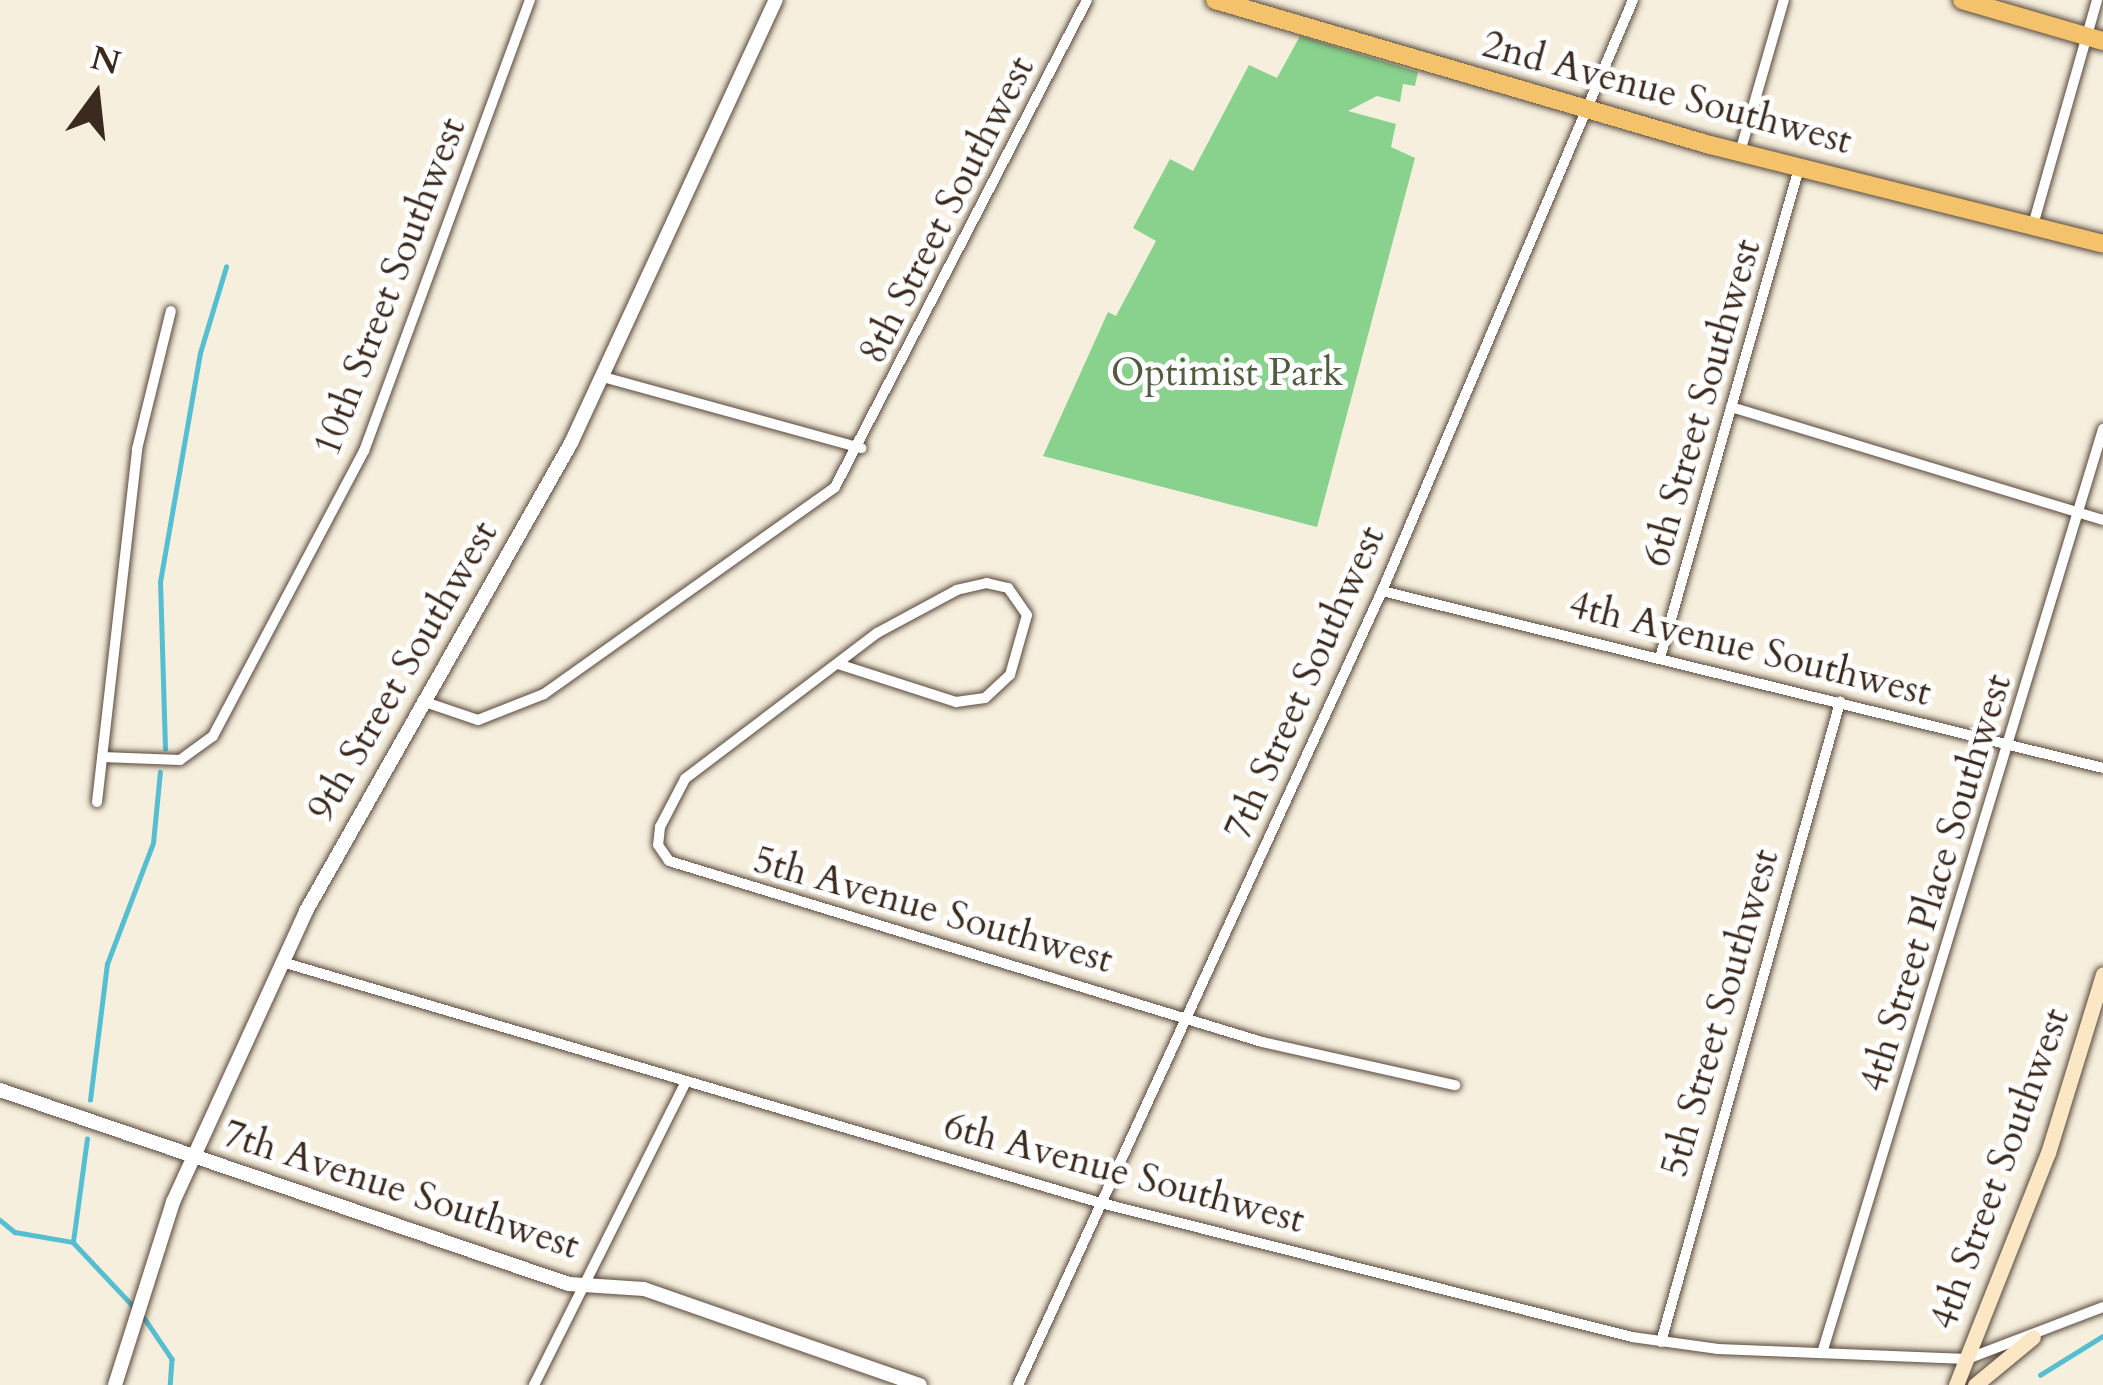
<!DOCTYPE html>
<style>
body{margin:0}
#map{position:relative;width:2103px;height:1385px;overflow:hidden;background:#f7efde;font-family:Cardo,serif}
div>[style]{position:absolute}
.green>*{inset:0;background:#89d28e}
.stream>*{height:4.5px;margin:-2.25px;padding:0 2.25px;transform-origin:2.25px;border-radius:2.25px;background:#55bed1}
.roads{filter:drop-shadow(0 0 3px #57483b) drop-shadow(0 0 3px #57483b)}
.minor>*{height:10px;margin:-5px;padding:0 5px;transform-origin:5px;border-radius:5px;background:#fff}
.tertiary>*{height:14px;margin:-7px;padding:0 7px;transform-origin:7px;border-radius:7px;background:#fff}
.secondary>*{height:15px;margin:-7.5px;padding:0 7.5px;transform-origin:7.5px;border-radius:7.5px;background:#fbe7c3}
.primary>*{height:18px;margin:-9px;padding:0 9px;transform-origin:9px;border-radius:9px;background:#f4c26a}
span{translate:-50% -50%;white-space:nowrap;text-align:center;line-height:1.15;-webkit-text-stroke:10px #fff;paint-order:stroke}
.street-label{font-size:39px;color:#3b2a1e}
.park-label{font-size:39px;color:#525c40}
.north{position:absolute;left:36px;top:36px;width:120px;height:120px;-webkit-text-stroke:9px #fff;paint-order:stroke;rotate:15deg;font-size:33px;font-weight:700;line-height:48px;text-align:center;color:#3b2a1e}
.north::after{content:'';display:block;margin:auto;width:42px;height:54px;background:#3b2a1e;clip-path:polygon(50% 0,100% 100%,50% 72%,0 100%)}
</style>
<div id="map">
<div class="green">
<div style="clip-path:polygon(1300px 36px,1418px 72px,1415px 86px,1403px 84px,1400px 102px,1377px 96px,1348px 111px,1396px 124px,1391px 147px,1415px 158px,1317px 527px,1043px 456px,1108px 312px,1116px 316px,1156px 241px,1133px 228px,1170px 159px,1193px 171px,1249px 65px,1277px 78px)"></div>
</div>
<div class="stream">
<div style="left:165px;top:749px;width:167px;rotate:-91.7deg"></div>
<div style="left:160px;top:582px;width:232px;rotate:-80.1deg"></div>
<div style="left:200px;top:353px;width:90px;rotate:-73.2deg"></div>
<div style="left:90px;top:1100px;width:137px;rotate:-82.9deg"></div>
<div style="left:107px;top:964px;width:129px;rotate:-69.2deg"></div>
<div style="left:153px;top:843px;width:71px;rotate:-84.4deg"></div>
<div style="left:0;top:1220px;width:19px;rotate:39deg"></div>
<div style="left:15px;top:1232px;width:59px;rotate:9.8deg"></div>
<div style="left:73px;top:1242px;width:91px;rotate:46.8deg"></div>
<div style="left:73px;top:1242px;width:104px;rotate:-82.3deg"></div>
<div style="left:143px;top:1316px;width:52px;rotate:56deg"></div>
<div style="left:172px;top:1359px;width:26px;rotate:94deg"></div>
<div style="left:2040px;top:1375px;width:74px;rotate:-31.8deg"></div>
</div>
<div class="roads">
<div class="minor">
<div style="left:1740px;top:152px;width:158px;rotate:-73.9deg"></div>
<div style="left:2033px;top:225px;width:234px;rotate:-74.1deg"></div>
<div style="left:603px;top:377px;width:268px;rotate:15.4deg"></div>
<div style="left:1731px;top:407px;width:389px;rotate:16.9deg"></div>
<div style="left:1382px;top:591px;width:742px;rotate:13.79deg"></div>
<div style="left:1660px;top:658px;width:509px;rotate:-74.16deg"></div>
<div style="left:838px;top:664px;width:124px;rotate:17.9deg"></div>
<div style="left:956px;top:702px;width:29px;rotate:-8deg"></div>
<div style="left:985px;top:698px;width:34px;rotate:-43deg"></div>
<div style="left:1010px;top:675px;width:62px;rotate:-74.2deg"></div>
<div style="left:1027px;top:615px;width:33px;rotate:-125deg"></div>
<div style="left:1008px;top:588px;width:22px;rotate:-167deg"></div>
<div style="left:987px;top:583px;width:31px;rotate:167deg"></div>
<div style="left:957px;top:590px;width:91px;rotate:151.7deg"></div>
<div style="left:877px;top:633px;width:241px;rotate:142.8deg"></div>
<div style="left:685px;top:779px;width:54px;rotate:117.5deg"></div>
<div style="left:660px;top:827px;width:18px;rotate:96deg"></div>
<div style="left:658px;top:845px;width:19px;rotate:55deg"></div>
<div style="left:669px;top:861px;width:620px;rotate:16.97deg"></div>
<div style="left:1262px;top:1042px;width:198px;rotate:12.6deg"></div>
<div style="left:422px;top:701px;width:59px;rotate:18.7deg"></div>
<div style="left:478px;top:720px;width:71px;rotate:-21.5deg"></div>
<div style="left:544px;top:694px;width:357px;rotate:-35.4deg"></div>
<div style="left:835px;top:487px;width:548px;rotate:-62.64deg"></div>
<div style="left:102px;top:757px;width:78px;rotate:2.2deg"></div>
<div style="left:180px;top:760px;width:41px;rotate:-36deg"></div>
<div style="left:213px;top:736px;width:323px;rotate:-62.1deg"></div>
<div style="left:364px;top:451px;width:481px;rotate:-69.8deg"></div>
<div style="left:97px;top:802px;width:355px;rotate:-83.5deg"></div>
<div style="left:137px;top:449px;width:142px;rotate:-76.2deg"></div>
<div style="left:282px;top:962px;width:854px;rotate:16.4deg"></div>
<div style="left:1101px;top:1203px;width:548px;rotate:14.16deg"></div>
<div style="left:1632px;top:1337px;width:87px;rotate:7.9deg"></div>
<div style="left:1718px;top:1349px;width:249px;rotate:2.3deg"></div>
<div style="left:1967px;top:1359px;width:146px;rotate:-20.9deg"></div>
<div style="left:1661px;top:1342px;width:665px;rotate:-74.37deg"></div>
<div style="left:1822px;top:1353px;width:966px;rotate:-73.08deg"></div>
<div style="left:534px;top:1385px;width:339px;rotate:-63.4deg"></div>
<div style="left:1018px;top:1385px;width:873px;rotate:-65.37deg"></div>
<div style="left:1382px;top:591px;width:642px;rotate:-66.99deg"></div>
</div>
<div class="tertiary">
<div style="left:0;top:1090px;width:601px;rotate:18.83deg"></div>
<div style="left:569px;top:1284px;width:75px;rotate:3.8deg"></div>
<div style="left:644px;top:1289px;width:292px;rotate:19.2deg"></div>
<div style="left:115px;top:1385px;width:192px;rotate:-72.4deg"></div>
<div style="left:173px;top:1202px;width:320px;rotate:-65.4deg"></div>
<div style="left:306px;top:911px;width:538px;rotate:-60.48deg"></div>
<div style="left:571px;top:443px;width:488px;rotate:-65.2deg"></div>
</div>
<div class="secondary">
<div style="left:1956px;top:1385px;width:250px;rotate:-68.4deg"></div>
<div style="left:2048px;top:1153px;width:187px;rotate:-72.9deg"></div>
<div style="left:1975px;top:1385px;width:75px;rotate:-39.6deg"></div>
</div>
<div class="primary">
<div style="left:1215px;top:0;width:516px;rotate:16.33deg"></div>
<div style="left:1710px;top:145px;width:405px;rotate:14.1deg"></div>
<div style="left:1962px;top:0;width:147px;rotate:16.2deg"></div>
</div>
</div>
<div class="street-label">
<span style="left:1667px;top:93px;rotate:15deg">2nd Avenue Southwest</span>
<span style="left:947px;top:210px;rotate:-63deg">8th Street Southwest</span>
<span style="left:390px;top:287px;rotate:-69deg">10th Street Southwest</span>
<span style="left:1702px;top:403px;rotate:-74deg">6th Street Southwest</span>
<span style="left:1750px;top:649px;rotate:14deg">4th Avenue Southwest</span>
<span style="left:403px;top:671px;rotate:-60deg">9th Street Southwest</span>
<span style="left:1305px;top:683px;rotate:-66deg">7th Street Southwest</span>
<span style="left:1936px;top:883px;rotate:-73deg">4th Street Place Southwest</span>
<span style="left:933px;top:910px;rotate:16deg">5th Avenue Southwest</span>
<span style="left:1720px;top:1013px;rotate:-74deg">5th Street Southwest</span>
<span style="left:2000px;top:1169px;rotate:-70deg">4th Street Southwest</span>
<span style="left:1124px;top:1173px;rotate:15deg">6th Avenue Southwest</span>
<span style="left:401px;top:1190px;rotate:18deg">7th Avenue Southwest</span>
</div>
<div class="park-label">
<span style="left:1227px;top:373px">Optimist Park</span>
</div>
<div class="north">N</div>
</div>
